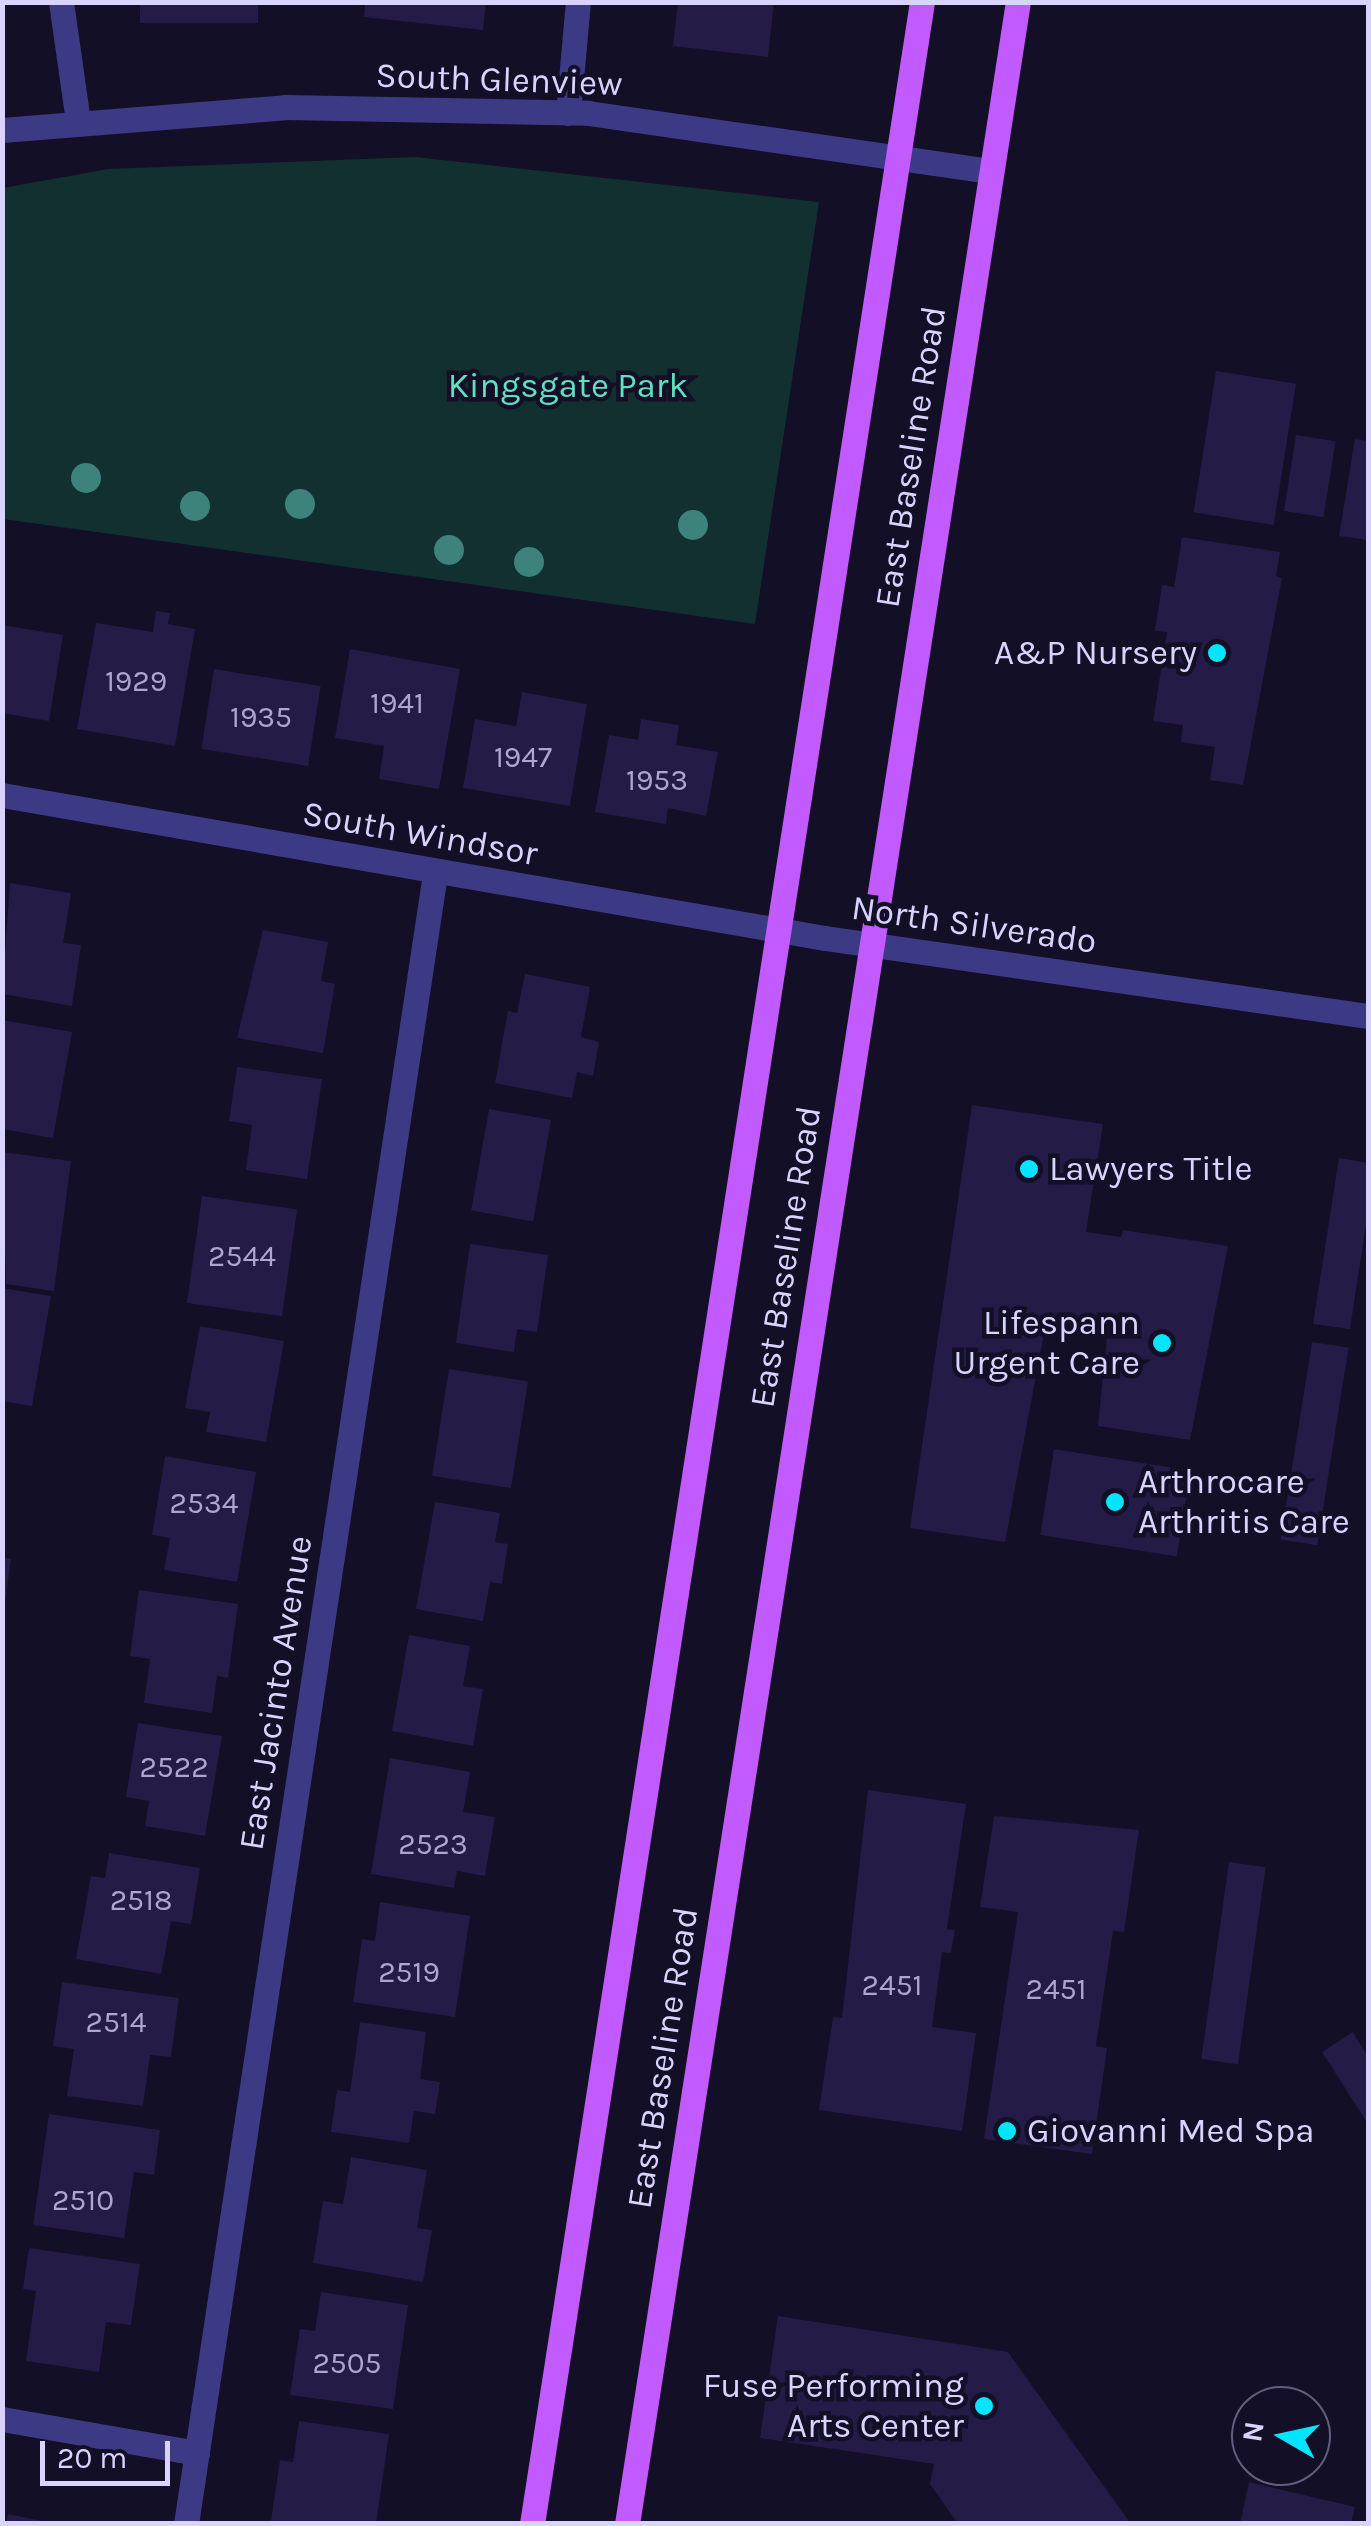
<!DOCTYPE html>
<style>
body{margin:0}
#map{position:relative;width:1371px;height:2526px;overflow:hidden;background:#130f26;font-family:Karla,sans-serif}
div>[style]{position:absolute}
.green>*{inset:0;background:#12302f}
.building>*{inset:0;background:#241b47;transform-origin:0 0}
.minor>*{height:25px;margin:-12.5px;padding:0 12.5px;transform-origin:12.5px;border-radius:12.5px;background:#3d3a85}
.major>*{height:25px;margin:-12.5px;padding:0 12.5px;transform-origin:12.5px;border-radius:12.5px;background:#c25bff}
.trees>*{width:30px;height:30px;margin:-15px;border-radius:50%;background:#3d827b}
.dots>*{width:28px;height:28px;translate:-50% -50%;box-sizing:border-box;border:5px solid #130f26;border-radius:50%}
span{translate:-50% -50%;white-space:nowrap;text-align:center;line-height:1.15;-webkit-text-stroke:9px #130f26;paint-order:stroke}
.number-label{font-size:30px;color:#aca6d1}
.number-label span{-webkit-text-stroke-width:0}
.street-label{font-size:35px;color:#d9d4ff}
.park-label{font-size:35px;color:#5fe0c0}
.poi-label{font-size:35px;color:#d9d4ff}
.right{translate:-100% -50%;text-align:right}
.left{translate:0 -50%;text-align:left}
.frame{position:absolute;inset:0;border:5px solid #d9d4ff;pointer-events:none}
.north{position:absolute;left:1231px;top:2386px;width:100px;height:100px;box-sizing:border-box;background:#130f26;border:2px solid #625e7d;border-radius:50%;rotate:279deg;font-size:28px;font-weight:700;line-height:40px;text-align:center;color:#d9d4ff}
.north::after{content:'';display:block;margin:auto;width:35px;height:45px;background:#00e5ff;clip-path:polygon(50% 0,100% 100%,50% 72%,0 100%)}
.scale{position:absolute;left:40px;top:2441px;width:130px;height:45px;box-sizing:border-box;border:5px solid #d9d4ff;border-top:0;padding-left:12px;font-size:30px;line-height:35px;white-space:nowrap;color:#d9d4ff;-webkit-text-stroke:8px #130f26;paint-order:stroke}
</style>
<div id="map">
<div class="green">
<div style="clip-path:polygon(415px 157px,819px 202px,755px 624px,3px 519px,3px 188px,108px 169px)"></div>
</div>
<div class="building">
<div style="left:140px;top:2px;width:118px;height:21px"></div>
<div style="clip-path:polygon(365px 2px,486px 2px,483px 30px,364px 17px)"></div>
<div style="clip-path:polygon(678px 2px,774px 2px,768px 57px,673px 46px)"></div>
<div style="left:1216px;top:371px;width:81px;height:143px;rotate:9deg"></div>
<div style="left:1296px;top:435px;width:40px;height:77px;rotate:9deg"></div>
<div style="clip-path:polygon(1355px 439px,1368px 441px,1368px 540px,1339px 536px)"></div>
<div style="clip-path:polygon(1182px 537px,1280px 552px,1276px 576px,1282px 578px,1243px 785px,1210px 780px,1215px 747px,1181px 742px,1183px 725px,1153px 721px,1167px 632px,1155px 631px,1162px 585px,1174px 587px)"></div>
<div style="clip-path:polygon(156px 611px,170px 613px,168px 624px,195px 629px,175px 746px,77px 729px,96px 623px,153px 632px)"></div>
<div style="clip-path:polygon(2px 625px,63px 635px,49px 721px,2px 713px)"></div>
<div style="clip-path:polygon(350px 649px,460px 669px,439px 789px,379px 779px,384px 746px,335px 738px)"></div>
<div style="left:214px;top:669px;width:108px;height:81px;rotate:9deg"></div>
<div style="clip-path:polygon(522px 692px,587px 704px,570px 806px,463px 788px,475px 719px,516px 726px)"></div>
<div style="clip-path:polygon(641px 719px,679px 725px,676px 745px,718px 752px,706px 816px,668px 808px,666px 824px,595px 812px,609px 735px,638px 740px)"></div>
<div style="clip-path:polygon(10px 883px,71px 893px,63px 943px,81px 945px,72px 1006px,2px 994px)"></div>
<div style="clip-path:polygon(263px 930px,328px 942px,321px 981px,335px 984px,323px 1053px,237px 1038px)"></div>
<div style="clip-path:polygon(525px 974px,590px 987px,581px 1037px,599px 1042px,593px 1076px,577px 1072px,572px 1098px,495px 1083px,508px 1011px,517px 1013px)"></div>
<div style="clip-path:polygon(2px 1020px,72px 1032px,53px 1138px,2px 1129px)"></div>
<div style="clip-path:polygon(237px 1067px,322px 1079px,307px 1179px,246px 1170px,252px 1125px,229px 1121px)"></div>
<div style="clip-path:polygon(972px 1105px,1103px 1124px,1086px 1232px,1121px 1237px,1123px 1230px,1228px 1246px,1190px 1440px,1098px 1426px,1108px 1326px,1047px 1317px,1005px 1542px,910px 1528px)"></div>
<div style="left:489px;top:1109px;width:63px;height:103px;rotate:10deg"></div>
<div style="clip-path:polygon(2px 1152px,71px 1161px,54px 1291px,6px 1284px)"></div>
<div style="clip-path:polygon(1339px 1158px,1368px 1163px,1368px 1212px,1350px 1329px,1313px 1324px)"></div>
<div style="left:202px;top:1196px;width:96px;height:108px;rotate:8deg"></div>
<div style="clip-path:polygon(470px 1244px,548px 1255px,537px 1332px,517px 1329px,514px 1352px,456px 1343px)"></div>
<div style="clip-path:polygon(2px 1288px,51px 1296px,32px 1406px,2px 1401px)"></div>
<div style="clip-path:polygon(200px 1326px,284px 1341px,266px 1442px,206px 1432px,210px 1412px,185px 1408px)"></div>
<div style="left:1312px;top:1342px;width:37px;height:200px;rotate:9deg"></div>
<div style="left:449px;top:1369px;width:80px;height:108px;rotate:9deg"></div>
<div style="left:1054px;top:1449px;width:138px;height:87px;rotate:9deg"></div>
<div style="clip-path:polygon(165px 1456px,256px 1472px,237px 1582px,164px 1570px,170px 1538px,152px 1535px)"></div>
<div style="clip-path:polygon(435px 1502px,500px 1513px,495px 1542px,508px 1544px,502px 1584px,490px 1582px,483px 1621px,416px 1609px)"></div>
<div style="clip-path:polygon(2px 1557px,11px 1559px,5px 1602px,2px 1602px)"></div>
<div style="clip-path:polygon(139px 1590px,238px 1604px,228px 1678px,217px 1676px,212px 1713px,144px 1703px,150px 1659px,130px 1656px)"></div>
<div style="clip-path:polygon(409px 1635px,470px 1646px,463px 1686px,483px 1689px,473px 1746px,392px 1731px)"></div>
<div style="clip-path:polygon(138px 1723px,222px 1736px,205px 1836px,145px 1826px,149px 1801px,126px 1797px)"></div>
<div style="clip-path:polygon(390px 1758px,470px 1772px,463px 1812px,495px 1817px,485px 1876px,457px 1871px,454px 1888px,371px 1874px)"></div>
<div style="clip-path:polygon(868px 1790px,966px 1804px,947px 1929px,955px 1930px,951px 1953px,942px 1952px,932px 2027px,976px 2033px,962px 2131px,819px 2110px,833px 2017px,842px 2018px)"></div>
<div style="clip-path:polygon(994px 1816px,1139px 1830px,1124px 1932px,1113px 1931px,1096px 2046px,1107px 2048px,1092px 2154px,984px 2139px,1018px 1912px,980px 1907px)"></div>
<div style="clip-path:polygon(109px 1853px,200px 1868px,191px 1924px,171px 1921px,161px 1974px,76px 1959px,91px 1876px,105px 1878px)"></div>
<div style="left:1229px;top:1862px;width:37px;height:199px;rotate:8deg"></div>
<div style="clip-path:polygon(380px 1902px,470px 1916px,455px 2017px,353px 2002px,362px 1939px,375px 1941px)"></div>
<div style="clip-path:polygon(62px 1982px,179px 1998px,171px 2057px,150px 2055px,143px 2106px,67px 2096px,74px 2049px,53px 2046px)"></div>
<div style="clip-path:polygon(360px 2022px,426px 2032px,420px 2079px,440px 2082px,435px 2114px,414px 2111px,409px 2143px,331px 2132px,337px 2090px,350px 2092px)"></div>
<div style="clip-path:polygon(1353px 2032px,1368px 2057px,1368px 2124px,1322px 2052px)"></div>
<div style="clip-path:polygon(49px 2114px,160px 2130px,154px 2175px,134px 2172px,124px 2238px,33px 2225px)"></div>
<div style="clip-path:polygon(351px 2157px,427px 2170px,417px 2228px,432px 2230px,423px 2282px,313px 2263px,323px 2201px,343px 2204px)"></div>
<div style="clip-path:polygon(29px 2248px,140px 2264px,131px 2325px,106px 2322px,99px 2372px,26px 2361px,36px 2291px,23px 2289px)"></div>
<div style="clip-path:polygon(321px 2292px,408px 2305px,393px 2409px,290px 2395px,300px 2329px,315px 2331px)"></div>
<div style="clip-path:polygon(778px 2316px,1008px 2352px,1131px 2524px,958px 2524px,930px 2484px,934px 2464px,760px 2438px)"></div>
<div style="clip-path:polygon(299px 2421px,389px 2434px,376px 2524px,271px 2521px,280px 2460px,293px 2462px)"></div>
<div style="clip-path:polygon(1249px 2482px,1355px 2507px,1351px 2524px,1240px 2524px)"></div>
<div style="clip-path:polygon(8px 2514px,47px 2522px,47px 2524px,6px 2524px)"></div>
</div>
<div class="minor">
<div style="left:61px;top:2px;width:121px;rotate:81.9deg"></div>
<div style="left:568px;top:113px;width:111px;rotate:-84.9deg"></div>
<div style="left:2px;top:130px;width:284px;rotate:-4.6deg"></div>
<div style="left:285px;top:107px;width:303px;rotate:1.1deg"></div>
<div style="left:588px;top:113px;width:407px;rotate:8.2deg"></div>
<div style="left:2px;top:795px;width:835px;rotate:9.86deg"></div>
<div style="left:825px;top:938px;width:549px;rotate:8.17deg"></div>
<div style="left:2px;top:2419px;width:198px;rotate:9.9deg"></div>
<div style="left:186px;top:2524px;width:1670px;rotate:-81.42deg"></div>
</div>
<div class="major">
<div style="left:532px;top:2524px;width:2552px;rotate:-81.21deg"></div>
<div style="left:627px;top:2524px;width:2552px;rotate:-81.19deg"></div>
</div>
<div class="trees">
<div style="left:86px;top:478px"></div>
<div style="left:300px;top:504px"></div>
<div style="left:195px;top:506px"></div>
<div style="left:693px;top:525px"></div>
<div style="left:449px;top:550px"></div>
<div style="left:529px;top:562px"></div>
</div>
<div class="dots">
<div style="left:1217px;top:653px;background:#00e5ff"></div>
<div style="left:1029px;top:1169px;background:#00e5ff"></div>
<div style="left:1162px;top:1343px;background:#00e5ff"></div>
<div style="left:1115px;top:1502px;background:#00e5ff"></div>
<div style="left:1007px;top:2131px;background:#00e5ff"></div>
<div style="left:984px;top:2406px;background:#00e5ff"></div>
</div>
<div class="number-label">
<span style="left:136px;top:681px">1929</span>
<span style="left:397px;top:703px">1941</span>
<span style="left:261px;top:717px">1935</span>
<span style="left:523px;top:757px">1947</span>
<span style="left:657px;top:780px">1953</span>
<span style="left:242px;top:1256px">2544</span>
<span style="left:204px;top:1503px">2534</span>
<span style="left:174px;top:1767px">2522</span>
<span style="left:433px;top:1844px">2523</span>
<span style="left:141px;top:1900px">2518</span>
<span style="left:409px;top:1972px">2519</span>
<span style="left:892px;top:1985px">2451</span>
<span style="left:1056px;top:1989px">2451</span>
<span style="left:116px;top:2022px">2514</span>
<span style="left:83px;top:2200px">2510</span>
<span style="left:347px;top:2363px">2505</span>
</div>
<div class="street-label">
<span style="left:499px;top:80px;rotate:2deg">South Glenview</span>
<span style="left:911px;top:457px;rotate:-81deg">East Baseline Road</span>
<span style="left:420px;top:834px;rotate:10deg">South Windsor</span>
<span style="left:974px;top:925px;rotate:8deg">North Silverado</span>
<span style="left:786px;top:1257px;rotate:-81deg">East Baseline Road</span>
<span style="left:276px;top:1693px;rotate:-81deg">East Jacinto Avenue</span>
<span style="left:663px;top:2058px;rotate:-81deg">East Baseline Road</span>
</div>
<div class="park-label">
<span style="left:568px;top:386px">Kingsgate Park</span>
</div>
<div class="poi-label">
<span class="right" style="left:1197px;top:653px">A&amp;P Nursery</span>
<span class="left" style="left:1049px;top:1169px">Lawyers Title</span>
<span class="right" style="left:1140px;top:1343px">Lifespann<br>Urgent Care</span>
<span class="left" style="left:1138px;top:1502px">Arthrocare<br>Arthritis Care</span>
<span class="left" style="left:1027px;top:2131px">Giovanni Med Spa</span>
<span class="right" style="left:964px;top:2406px">Fuse Performing<br>Arts Center</span>
</div>
<div class="frame"></div>
<div class="north">N</div>
<div class="scale">20 m</div>
</div>
